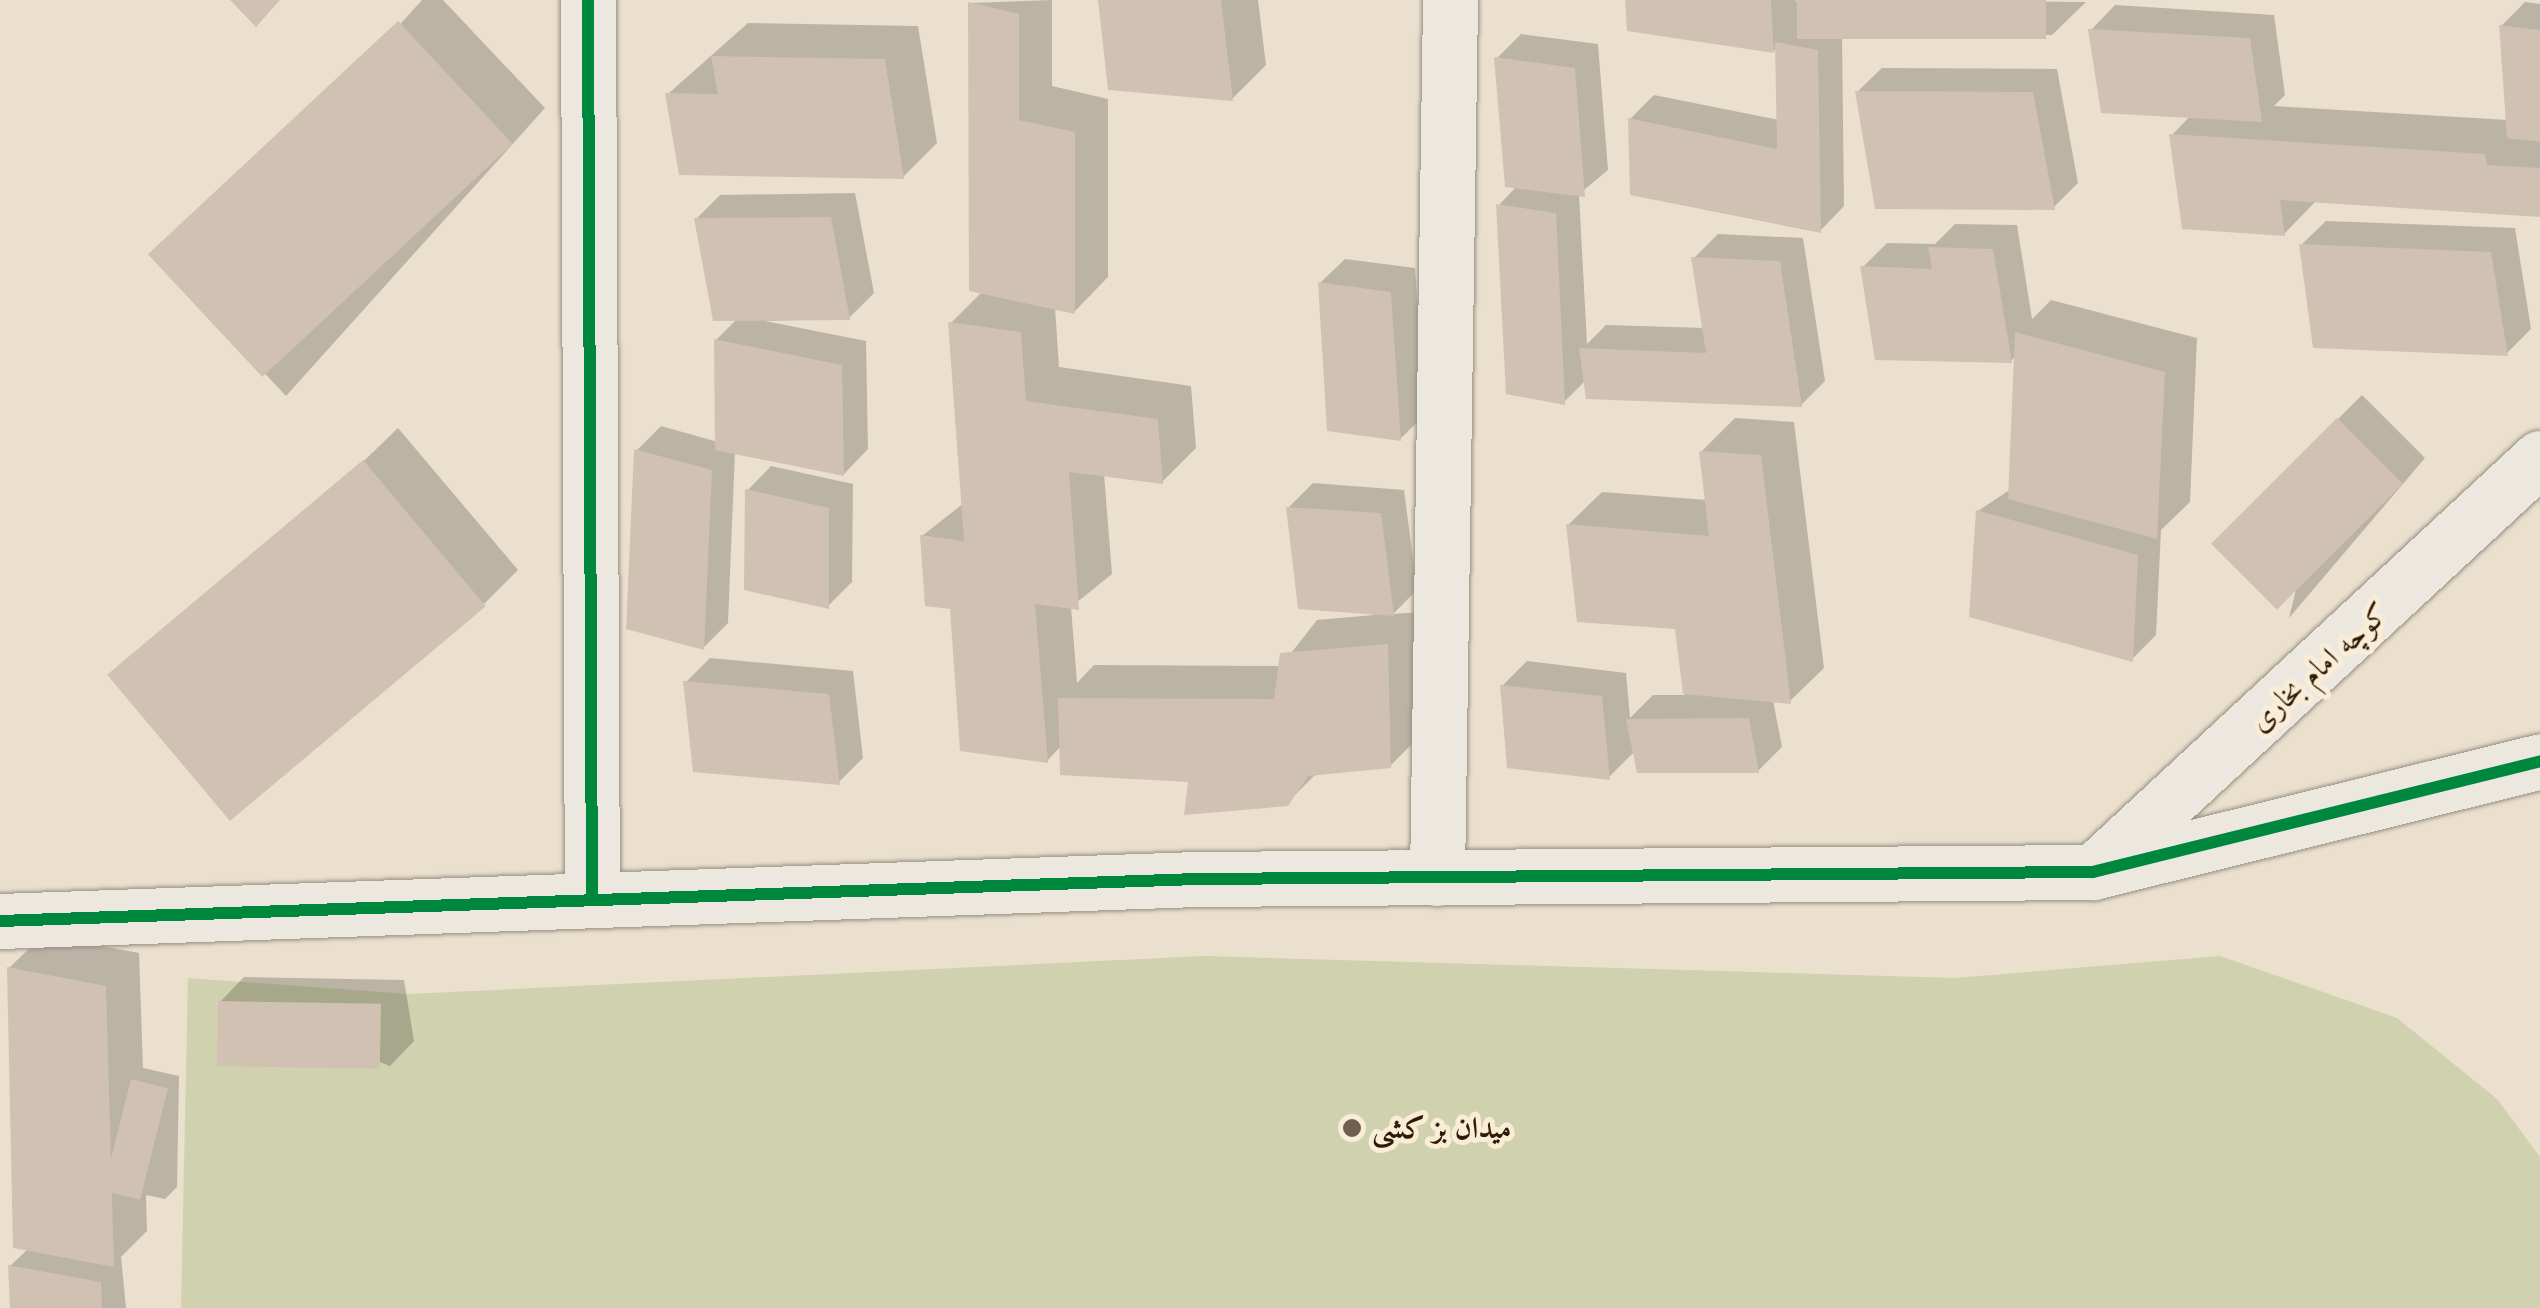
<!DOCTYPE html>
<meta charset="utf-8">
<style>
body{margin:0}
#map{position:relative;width:2540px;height:1308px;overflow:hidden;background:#eae0cd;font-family:"Libre Caslon Text",Amiri,serif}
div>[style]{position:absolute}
.green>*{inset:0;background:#d0d1ae}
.shadow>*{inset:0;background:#0003}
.building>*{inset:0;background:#d1c1b2;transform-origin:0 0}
.roads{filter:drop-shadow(0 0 2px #978e81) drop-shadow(0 0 2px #978e81)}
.street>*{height:55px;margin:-27.5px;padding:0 27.5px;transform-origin:27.5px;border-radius:27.5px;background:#ede8df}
.secondary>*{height:55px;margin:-27.5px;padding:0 27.5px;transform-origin:27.5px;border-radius:27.5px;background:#ede8df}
.cycleway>*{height:12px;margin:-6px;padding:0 6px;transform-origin:6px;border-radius:6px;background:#00873e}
.dots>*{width:28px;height:28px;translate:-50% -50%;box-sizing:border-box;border:5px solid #f9edd7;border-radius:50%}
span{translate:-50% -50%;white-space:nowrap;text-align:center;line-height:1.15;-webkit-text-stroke:10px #f9edd7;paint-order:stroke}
.street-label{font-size:30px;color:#2f1a06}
.poi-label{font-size:30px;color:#2f1a06;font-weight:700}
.left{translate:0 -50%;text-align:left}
</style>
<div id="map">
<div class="green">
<div style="clip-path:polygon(1204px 956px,1955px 978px,2220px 956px,2397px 1018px,2497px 1099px,2540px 1157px,2540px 1308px,181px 1308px,188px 978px,409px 994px)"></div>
</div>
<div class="shadow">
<div style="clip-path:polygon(422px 0,443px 0,545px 108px,286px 396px,173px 276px)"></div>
<div style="clip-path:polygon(1052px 0,1052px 86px,1108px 99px,1108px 277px,1075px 311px,1055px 307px,1059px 367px,1191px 386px,1196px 448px,1162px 482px,1104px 474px,1112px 574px,1071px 607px,1077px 683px,1094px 665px,1281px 666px,1317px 620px,1374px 615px,1288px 508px,1313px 483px,1404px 490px,1417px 590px,1393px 614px,1421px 612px,1424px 732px,1390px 766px,1318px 772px,1287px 803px,1061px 746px,1047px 761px,952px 607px,922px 536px,964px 503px,951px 323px,983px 291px,971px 3px)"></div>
<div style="clip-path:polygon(1101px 0,1258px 0,1266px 65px,1232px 99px)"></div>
<div style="clip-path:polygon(1628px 0,1796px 0,1804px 20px,1800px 0,2086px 2px,2052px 35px,1842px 36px,1844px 206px,1820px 231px,1630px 119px,1654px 95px,1779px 120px,1778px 51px,1629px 29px)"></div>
<div style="clip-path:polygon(2525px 2px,2540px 4px,2540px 215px,2317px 200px,2284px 234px,2172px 135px,2191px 115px,2091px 30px,2115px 5px,2274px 15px,2285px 95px,2274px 106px,2508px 120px,2501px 26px)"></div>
<div style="clip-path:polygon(748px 23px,918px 26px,937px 143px,903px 177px,668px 94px)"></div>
<div style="clip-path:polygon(1521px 34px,1598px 44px,1608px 170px,1579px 194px,1587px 344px,1606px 325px,1705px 328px,1694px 258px,1718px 234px,1803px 238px,1825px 381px,1801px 405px,1586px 380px,1564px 402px,1499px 205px,1517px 186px,1497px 58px)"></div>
<div style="clip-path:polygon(1882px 68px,2057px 69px,2078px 183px,2054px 207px,1857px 92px)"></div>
<div style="clip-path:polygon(855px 193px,874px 293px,849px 318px,765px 321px,866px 341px,868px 449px,844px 474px,735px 451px,728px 623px,704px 647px,637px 450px,661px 426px,718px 442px,716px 340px,738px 318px,696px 219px,720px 195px)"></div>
<div style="clip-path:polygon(2326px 221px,2515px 228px,2531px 329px,2507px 353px,2301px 245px)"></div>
<div style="clip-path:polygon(1955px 224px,2017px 225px,2032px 319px,2051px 300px,2197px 338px,2190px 502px,2161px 530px,2156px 635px,2132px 659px,1978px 511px,2011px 489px,2016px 355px,2011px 361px,1863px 267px,1887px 243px,1935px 244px)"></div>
<div style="clip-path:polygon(1345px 259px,1415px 268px,1425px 415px,1400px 439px,1320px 283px)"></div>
<div style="clip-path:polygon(2362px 395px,2425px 458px,2289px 618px,2338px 419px)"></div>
<div style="clip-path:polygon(1735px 418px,1794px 422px,1824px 668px,1790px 701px,1773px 700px,1782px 747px,1758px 771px,1635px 751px,1609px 777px,1502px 686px,1527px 661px,1626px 673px,1630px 718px,1653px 695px,1685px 695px,1678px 627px,1568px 525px,1602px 492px,1707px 500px,1702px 451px)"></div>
<div style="clip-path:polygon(398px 428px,518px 570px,484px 604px,160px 658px)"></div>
<div style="clip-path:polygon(771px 466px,853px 484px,852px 582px,828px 606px,747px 491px)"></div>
<div style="clip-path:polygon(710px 658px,853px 671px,863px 758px,839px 782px,686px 682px)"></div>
<div style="clip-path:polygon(43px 935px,139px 953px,143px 1068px,179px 1076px,177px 1187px,165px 1199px,146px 1195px,147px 1231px,121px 1257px,126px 1308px,12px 1308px,10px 1266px,29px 1248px,9px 968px)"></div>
<div style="clip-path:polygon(244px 977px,404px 980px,414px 1041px,390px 1066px,220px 1002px)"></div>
</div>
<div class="building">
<div style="clip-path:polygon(230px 0,280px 0,256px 27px)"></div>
<div style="clip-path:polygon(1098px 0,1221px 0,1233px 101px,1108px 90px)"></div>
<div style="clip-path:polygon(1625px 0,1771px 0,1774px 53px,1627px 31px)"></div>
<div style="left:1797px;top:0;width:249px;height:39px"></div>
<div style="clip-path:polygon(968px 2px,1019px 14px,1019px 120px,1075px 132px,1075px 314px,969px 291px)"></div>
<div style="left:398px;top:21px;width:168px;height:342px;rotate:47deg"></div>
<div style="clip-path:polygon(2499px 25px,2540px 30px,2540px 142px,2507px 138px)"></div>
<div style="clip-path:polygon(2088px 29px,2250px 38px,2262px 122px,2101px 113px)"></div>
<div style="clip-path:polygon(1775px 42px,1818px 50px,1821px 233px,1630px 195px,1628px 118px,1777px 149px)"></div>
<div style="clip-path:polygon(711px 56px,885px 59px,904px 179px,679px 175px,665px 93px,718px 94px)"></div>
<div style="clip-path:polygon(1494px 57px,1575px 68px,1585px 197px,1505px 187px)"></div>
<div style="clip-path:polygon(1855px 91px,2033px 92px,2055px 210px,1875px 209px)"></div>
<div style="clip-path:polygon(2169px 134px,2485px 154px,2487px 165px,2540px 168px,2540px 217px,2280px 200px,2285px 236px,2182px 229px)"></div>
<div style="clip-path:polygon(1496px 204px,1556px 213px,1565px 405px,1506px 394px)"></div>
<div style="clip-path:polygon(831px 217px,850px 320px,713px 321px,694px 218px)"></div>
<div style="clip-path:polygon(2299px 244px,2491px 252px,2508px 356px,2313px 348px)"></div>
<div style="clip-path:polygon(1928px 247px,1993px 249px,2012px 363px,1875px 360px,1860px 266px,1932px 269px)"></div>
<div style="clip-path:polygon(1691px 257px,1780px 261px,1802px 407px,1586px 399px,1579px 348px,1706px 353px)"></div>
<div style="clip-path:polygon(1318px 282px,1391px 292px,1401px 441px,1327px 431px)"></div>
<div style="clip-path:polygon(948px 322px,1021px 332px,1026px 401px,1158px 419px,1163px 484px,1069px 472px,1079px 610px,1035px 604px,1048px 763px,960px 751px,950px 609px,925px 606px,920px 535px,964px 541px)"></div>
<div style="clip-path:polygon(2015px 332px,2165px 372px,2157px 539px,2008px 499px)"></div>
<div style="clip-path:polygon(714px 339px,842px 365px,844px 476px,715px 450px)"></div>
<div style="left:2337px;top:418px;width:93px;height:178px;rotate:45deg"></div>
<div style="clip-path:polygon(634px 449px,712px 470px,704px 650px,626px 629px)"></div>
<div style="clip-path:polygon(1699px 451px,1761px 455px,1791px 704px,1683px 694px,1675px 629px,1577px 622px,1566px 524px,1709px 536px)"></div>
<div style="left:363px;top:460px;width:191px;height:334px;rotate:50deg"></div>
<div style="clip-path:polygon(745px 489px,829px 508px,829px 609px,744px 590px)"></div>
<div style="clip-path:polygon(1286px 507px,1381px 513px,1394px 616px,1298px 609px)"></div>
<div style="clip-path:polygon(1976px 510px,2138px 555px,2133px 662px,1969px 617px)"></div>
<div style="clip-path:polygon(1388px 644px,1391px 768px,1308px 776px,1288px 806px,1184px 815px,1188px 782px,1060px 775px,1058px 698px,1274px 699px,1280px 653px)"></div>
<div style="clip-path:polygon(683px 681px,829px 694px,840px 785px,693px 772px)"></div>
<div style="clip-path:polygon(1500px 685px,1602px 696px,1610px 780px,1507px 768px)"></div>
<div style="clip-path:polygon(1749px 718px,1759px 773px,1637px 773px,1626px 719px)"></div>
<div style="clip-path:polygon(7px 967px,106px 986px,114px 1267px,13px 1248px)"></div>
<div style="left:218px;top:1001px;width:163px;height:65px;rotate:1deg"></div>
<div style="left:131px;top:1079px;width:38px;height:115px;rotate:14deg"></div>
<div style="clip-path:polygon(8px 1265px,101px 1282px,102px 1308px,10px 1308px)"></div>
</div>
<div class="roads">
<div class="street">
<div style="left:588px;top:0;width:900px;rotate:89.75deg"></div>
<div style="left:2093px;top:872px;width:609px;rotate:-42.81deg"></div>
<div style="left:1437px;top:878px;width:878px;rotate:-89.15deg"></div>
</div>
<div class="secondary">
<div style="left:0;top:921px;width:1199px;rotate:-2.01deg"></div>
<div style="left:1198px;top:879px;width:895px;rotate:-0.45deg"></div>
<div style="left:2093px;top:872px;width:461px;rotate:-13.9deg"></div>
</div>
</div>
<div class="cycleway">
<div style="left:588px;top:0;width:900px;rotate:89.75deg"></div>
<div style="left:0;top:921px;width:1199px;rotate:-2.01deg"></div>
<div style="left:1198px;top:879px;width:895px;rotate:-0.45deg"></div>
<div style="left:2093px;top:872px;width:461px;rotate:-13.9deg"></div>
</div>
<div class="dots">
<div style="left:1352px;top:1128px;background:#705f4c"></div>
</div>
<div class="street-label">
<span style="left:2319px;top:667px;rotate:-42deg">کوچه امام بخاری</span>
</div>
<div class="poi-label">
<span class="left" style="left:1372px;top:1128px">میدان بز کشی</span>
</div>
</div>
